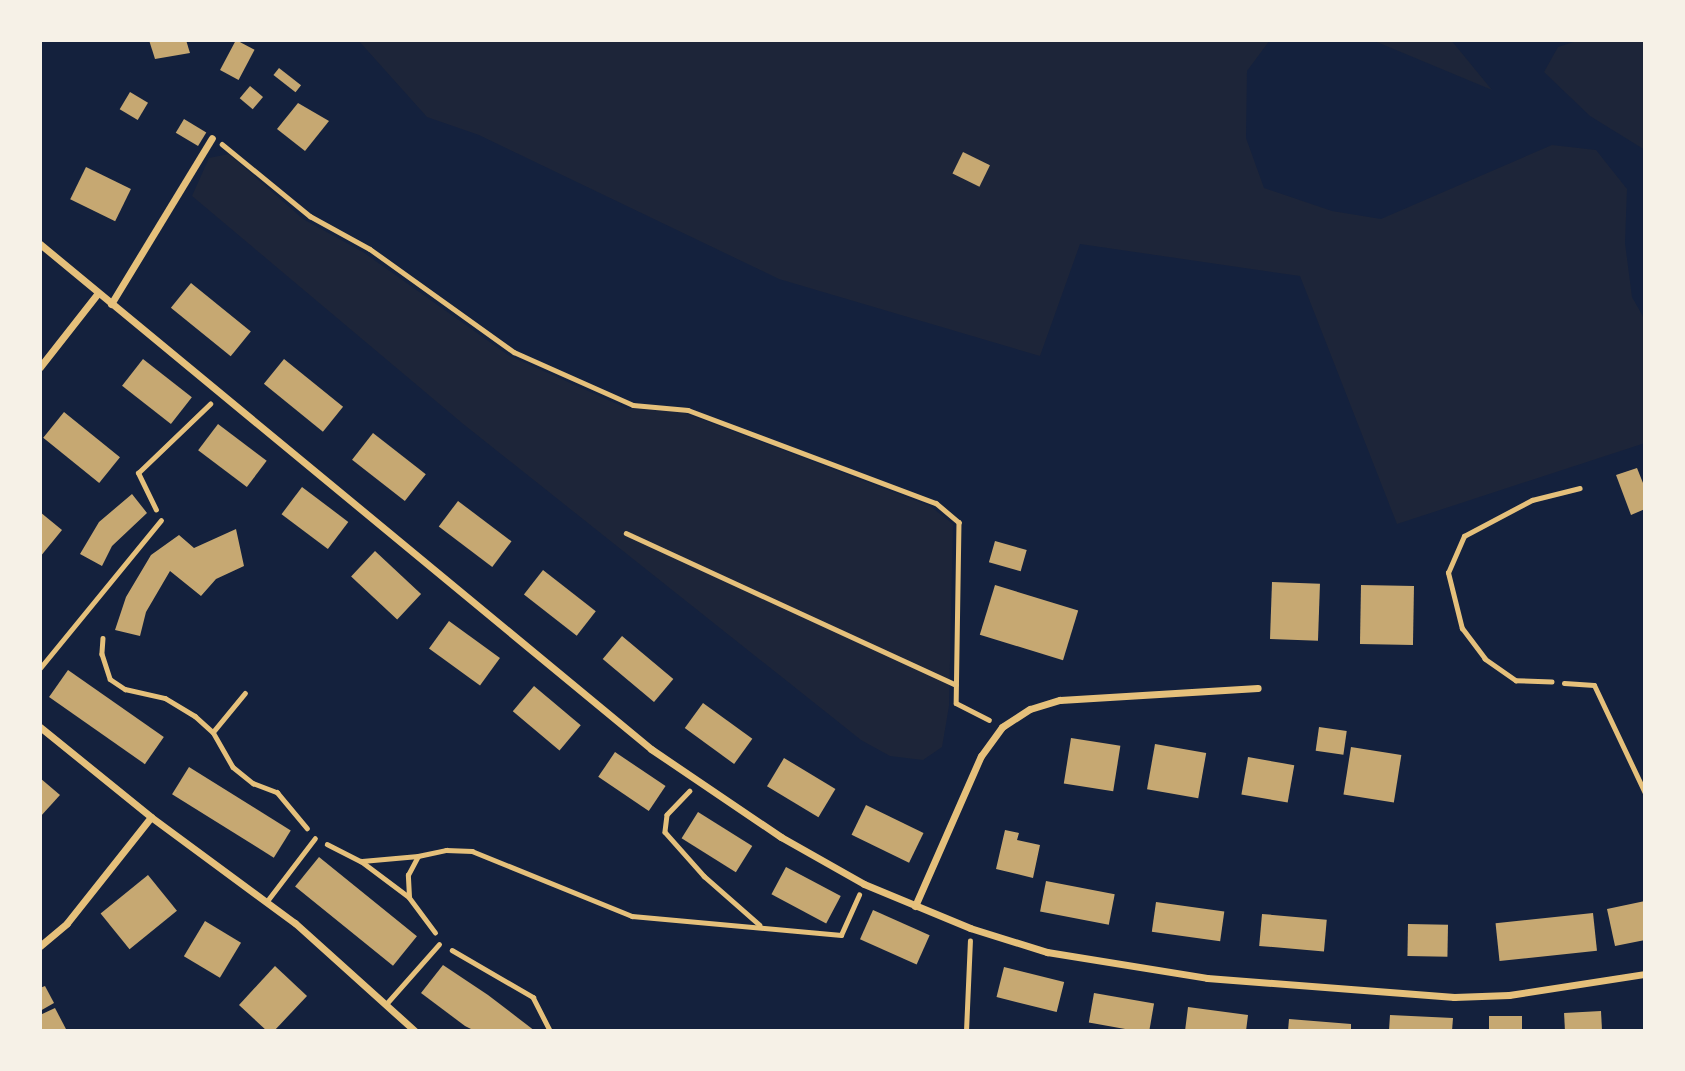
<!DOCTYPE html>
<style>
body{margin:0}
#map{position:relative;width:1685px;height:1071px;overflow:hidden;background:#14213d;font-family:Rubik,sans-serif}
div>[style]{position:absolute}
.green>*{inset:0;background:#1d2539}
.building>*{inset:0;background:#c6a872;transform-origin:0 0}
.path>*{height:4.5px;margin:-2.25px;padding:0 2.25px;transform-origin:2.25px;border-radius:2.25px;background:#e5c07b}
.service>*{height:5px;margin:-2.5px;padding:0 2.5px;transform-origin:2.5px;border-radius:2.5px;background:#e5c07b}
.minor>*{height:7px;margin:-3.5px;padding:0 3.5px;transform-origin:3.5px;border-radius:3.5px;background:#e5c07b}
span{translate:-50% -50%;white-space:nowrap;text-align:center;line-height:1.15;-webkit-text-stroke:5px #f6f1e7;paint-order:stroke}
.frame{position:absolute;inset:0;border:42px solid #f6f1e7;pointer-events:none}
</style>
<div id="map">
<div class="green">
<div style="clip-path:polygon(358px 40px,1270px 40px,1247px 71px,1246px 138px,1264px 188px,1332px 211px,1381px 219px,1552px 145px,1596px 150px,1627px 189px,1625px 243px,1632px 297px,1645px 320px,1645px 443px,1397px 524px,1300px 276px,1080px 244px,1040px 356px,779px 279px,479px 135px,427px 117px)"></div>
<div style="clip-path:polygon(1372px 40px,1451px 40px,1492px 90px)"></div>
<div style="clip-path:polygon(1580px 40px,1645px 40px,1645px 150px,1590px 116px,1544px 72px,1558px 47px)"></div>
<div style="clip-path:polygon(229px 154px,303px 219px,363px 252px,508px 355px,626px 408px,682px 412px,930px 506px,953px 524px,949px 706px,942px 747px,923px 760px,890px 756px,861px 740px,462px 423px,192px 196px,209px 158px)"></div>
</div>
<div class="building">
<div style="clip-path:polygon(149px 40px,186px 40px,190px 53px,155px 59px)"></div>
<div style="left:236px;top:40px;width:21px;height:34px;rotate:28deg"></div>
<div style="left:279px;top:68px;width:28px;height:9px;rotate:38deg"></div>
<div style="left:250px;top:86px;width:17px;height:16px;rotate:40deg"></div>
<div style="left:130px;top:92px;width:21px;height:20px;rotate:31deg"></div>
<div style="clip-path:polygon(298px 103px,329px 121px,305px 151px,277px 129px)"></div>
<div style="left:184px;top:119px;width:26px;height:16px;rotate:31deg"></div>
<div style="left:963px;top:152px;width:30px;height:24px;rotate:26deg"></div>
<div style="left:86px;top:167px;width:50px;height:36px;rotate:26deg"></div>
<div style="left:191px;top:283px;width:77px;height:32px;rotate:39deg"></div>
<div style="left:143px;top:359px;width:62px;height:34px;rotate:38deg"></div>
<div style="left:284px;top:359px;width:76px;height:32px;rotate:39deg"></div>
<div style="left:64px;top:412px;width:72px;height:33px;rotate:39deg"></div>
<div style="left:218px;top:424px;width:61px;height:33px;rotate:37deg"></div>
<div style="left:373px;top:433px;width:67px;height:34px;rotate:38deg"></div>
<div style="clip-path:polygon(1637px 468px,1645px 488px,1645px 509px,1631px 515px,1616px 475px)"></div>
<div style="left:302px;top:487px;width:58px;height:34px;rotate:37deg"></div>
<div style="clip-path:polygon(132px 494px,147px 513px,112px 546px,102px 566px,80px 554px,99px 522px)"></div>
<div style="left:458px;top:501px;width:67px;height:32px;rotate:37deg"></div>
<div style="clip-path:polygon(40px 512px,62px 530px,40px 557px)"></div>
<div style="clip-path:polygon(236px 529px,244px 566px,216px 579px,201px 596px,170px 571px,146px 612px,140px 636px,115px 630px,126px 597px,151px 555px,179px 535px,194px 548px)"></div>
<div style="left:995px;top:541px;width:33px;height:22px;rotate:16deg"></div>
<div style="left:375px;top:551px;width:63px;height:35px;rotate:43deg"></div>
<div style="left:543px;top:570px;width:67px;height:31px;rotate:38deg"></div>
<div style="left:1272px;top:582px;width:48px;height:57px;rotate:2deg"></div>
<div style="left:995px;top:585px;width:87px;height:52px;rotate:17deg"></div>
<div style="left:1361px;top:585px;width:53px;height:59px;rotate:1deg"></div>
<div style="left:449px;top:621px;width:63px;height:34px;rotate:36deg"></div>
<div style="left:622px;top:636px;width:67px;height:30px;rotate:40deg"></div>
<div style="left:68px;top:670px;width:117px;height:33px;rotate:35deg"></div>
<div style="left:534px;top:686px;width:61px;height:33px;rotate:40deg"></div>
<div style="left:703px;top:703px;width:61px;height:31px;rotate:36deg"></div>
<div style="left:1319px;top:727px;width:28px;height:24px;rotate:8deg"></div>
<div style="left:1071px;top:738px;width:50px;height:46px;rotate:9deg"></div>
<div style="left:1155px;top:744px;width:52px;height:46px;rotate:10deg"></div>
<div style="left:1351px;top:747px;width:51px;height:48px;rotate:9deg"></div>
<div style="left:615px;top:752px;width:61px;height:30px;rotate:34deg"></div>
<div style="left:1248px;top:757px;width:47px;height:38px;rotate:10deg"></div>
<div style="left:784px;top:758px;width:60px;height:33px;rotate:31deg"></div>
<div style="left:189px;top:767px;width:120px;height:32px;rotate:32deg"></div>
<div style="clip-path:polygon(40px 778px,60px 795px,40px 817px)"></div>
<div style="left:866px;top:805px;width:64px;height:33px;rotate:26deg"></div>
<div style="left:698px;top:812px;width:64px;height:31px;rotate:32deg"></div>
<div style="clip-path:polygon(1005px 830px,1019px 833px,1017px 840px,1040px 845px,1033px 878px,996px 869px)"></div>
<div style="left:319px;top:857px;width:126px;height:38px;rotate:39deg"></div>
<div style="left:786px;top:867px;width:62px;height:31px;rotate:28deg"></div>
<div style="left:148px;top:875px;width:46px;height:61px;rotate:51deg"></div>
<div style="left:1046px;top:881px;width:70px;height:31px;rotate:11deg"></div>
<div style="clip-path:polygon(1645px 901px,1645px 940px,1615px 946px,1607px 909px)"></div>
<div style="left:1156px;top:902px;width:69px;height:30px;rotate:8deg"></div>
<div style="left:873px;top:910px;width:62px;height:32px;rotate:24deg"></div>
<div style="left:1593px;top:913px;width:38px;height:98px;rotate:84deg"></div>
<div style="left:1262px;top:914px;width:65px;height:32px;rotate:5deg"></div>
<div style="left:205px;top:921px;width:42px;height:41px;rotate:31deg"></div>
<div style="left:1408px;top:924px;width:40px;height:32px;rotate:1deg"></div>
<div style="clip-path:polygon(443px 965px,488px 995px,535px 1031px,475px 1031px,465px 1026px,421px 993px)"></div>
<div style="clip-path:polygon(275px 966px,307px 996px,274px 1031px,267px 1031px,239px 1005px)"></div>
<div style="left:1004px;top:967px;width:62px;height:31px;rotate:14deg"></div>
<div style="clip-path:polygon(45px 986px,54px 1003px,40px 1011px,40px 988px)"></div>
<div style="left:1094px;top:993px;width:61px;height:30px;rotate:10deg"></div>
<div style="clip-path:polygon(1188px 1007px,1248px 1015px,1246px 1031px,1185px 1031px)"></div>
<div style="clip-path:polygon(55px 1008px,67px 1031px,40px 1031px,40px 1015px)"></div>
<div style="left:1601px;top:1011px;width:20px;height:37px;rotate:87deg"></div>
<div style="clip-path:polygon(1390px 1015px,1453px 1018px,1452px 1031px,1389px 1031px)"></div>
<div style="left:1522px;top:1016px;width:15px;height:33px;rotate:90deg"></div>
<div style="clip-path:polygon(1289px 1019px,1351px 1024px,1351px 1031px,1288px 1031px)"></div>
</div>
<div class="path">
<div style="left:222px;top:144px;width:114px;rotate:39.3deg"></div>
<div style="left:310px;top:216px;width:68px;rotate:28.8deg"></div>
<div style="left:370px;top:249px;width:177px;rotate:35.6deg"></div>
<div style="left:514px;top:352px;width:130px;rotate:24deg"></div>
<div style="left:633px;top:405px;width:55px;rotate:5.2deg"></div>
<div style="left:688px;top:410px;width:265px;rotate:20.6deg"></div>
<div style="left:936px;top:503px;width:30px;rotate:40deg"></div>
<div style="left:959px;top:522px;width:181px;rotate:90.9deg"></div>
<div style="left:956px;top:703px;width:37px;rotate:27deg"></div>
<div style="left:156px;top:510px;width:41px;rotate:-115.9deg"></div>
<div style="left:138px;top:473px;width:100px;rotate:-43.8deg"></div>
<div style="left:626px;top:533px;width:363px;rotate:24.7deg"></div>
<div style="left:103px;top:638px;width:16px;rotate:94deg"></div>
<div style="left:102px;top:654px;width:26px;rotate:72deg"></div>
<div style="left:110px;top:679px;width:18px;rotate:34deg"></div>
<div style="left:125px;top:689px;width:41px;rotate:12.7deg"></div>
<div style="left:165px;top:698px;width:35px;rotate:31deg"></div>
<div style="left:195px;top:716px;width:24px;rotate:42deg"></div>
<div style="left:213px;top:732px;width:40px;rotate:60.3deg"></div>
<div style="left:233px;top:767px;width:26px;rotate:39deg"></div>
<div style="left:253px;top:783px;width:26px;rotate:21deg"></div>
<div style="left:277px;top:792px;width:47px;rotate:50.2deg"></div>
<div style="left:1552px;top:682px;width:36px;rotate:-178deg"></div>
<div style="left:1516px;top:681px;width:38px;rotate:-145deg"></div>
<div style="left:1485px;top:659px;width:38px;rotate:-127deg"></div>
<div style="left:1462px;top:629px;width:58px;rotate:-104deg"></div>
<div style="left:1448px;top:573px;width:40px;rotate:-66.6deg"></div>
<div style="left:1464px;top:536px;width:77px;rotate:-27.9deg"></div>
<div style="left:1532px;top:500px;width:49px;rotate:-14deg"></div>
<div style="left:213px;top:732px;width:50px;rotate:-50.6deg"></div>
<div style="left:690px;top:791px;width:33px;rotate:134deg"></div>
<div style="left:667px;top:815px;width:17px;rotate:97deg"></div>
<div style="left:665px;top:832px;width:59px;rotate:48.4deg"></div>
<div style="left:704px;top:876px;width:74px;rotate:41.2deg"></div>
<div style="left:327px;top:844px;width:38px;rotate:27deg"></div>
<div style="left:361px;top:861px;width:60px;rotate:36.9deg"></div>
<div style="left:409px;top:897px;width:44px;rotate:53.4deg"></div>
<div style="left:362px;top:861px;width:56px;rotate:-5.1deg"></div>
<div style="left:409px;top:897px;width:22px;rotate:-93deg"></div>
<div style="left:408px;top:875px;width:21px;rotate:-62deg"></div>
<div style="left:418px;top:856px;width:29px;rotate:-12deg"></div>
<div style="left:446px;top:850px;width:26px;rotate:2deg"></div>
<div style="left:472px;top:851px;width:173px;rotate:22.1deg"></div>
<div style="left:632px;top:916px;width:210px;rotate:5.2deg"></div>
<div style="left:841px;top:935px;width:44px;rotate:-65.8deg"></div>
<div style="left:452px;top:950px;width:94px;rotate:30.1deg"></div>
<div style="left:533px;top:997px;width:38px;rotate:63deg"></div>
<div style="left:966px;top:1031px;width:90px;rotate:-87.5deg"></div>
</div>
<div class="service">
<div style="left:40px;top:668px;width:191px;rotate:-50.7deg"></div>
<div style="left:1564px;top:683px;width:30px;rotate:4deg"></div>
<div style="left:1594px;top:685px;width:119px;rotate:64.7deg"></div>
<div style="left:267px;top:901px;width:79px;rotate:-52.7deg"></div>
<div style="left:386px;top:1004px;width:80px;rotate:-48.5deg"></div>
</div>
<div class="minor">
<div style="left:40px;top:244px;width:793px;rotate:39.57deg"></div>
<div style="left:651px;top:749px;width:157px;rotate:34.1deg"></div>
<div style="left:781px;top:837px;width:95px;rotate:29.5deg"></div>
<div style="left:864px;top:884px;width:115px;rotate:22.5deg"></div>
<div style="left:970px;top:928px;width:81px;rotate:17.3deg"></div>
<div style="left:1047px;top:952px;width:162px;rotate:9.2deg"></div>
<div style="left:1207px;top:978px;width:248px;rotate:4.4deg"></div>
<div style="left:1454px;top:997px;width:55px;rotate:-2.1deg"></div>
<div style="left:1509px;top:995px;width:138px;rotate:-8.8deg"></div>
<div style="left:111px;top:304px;width:194px;rotate:-58.7deg"></div>
<div style="left:40px;top:367px;width:94px;rotate:-51.9deg"></div>
<div style="left:40px;top:727px;width:143px;rotate:39deg"></div>
<div style="left:151px;top:817px;width:179px;rotate:36.4deg"></div>
<div style="left:295px;top:923px;width:161px;rotate:42deg"></div>
<div style="left:915px;top:906px;width:164px;rotate:-66.3deg"></div>
<div style="left:981px;top:756px;width:36px;rotate:-54deg"></div>
<div style="left:1002px;top:727px;width:33px;rotate:-33deg"></div>
<div style="left:1030px;top:709px;width:31px;rotate:-17deg"></div>
<div style="left:1060px;top:700px;width:198px;rotate:-3.5deg"></div>
<div style="left:40px;top:946px;width:35px;rotate:-40deg"></div>
<div style="left:67px;top:923px;width:135px;rotate:-51.6deg"></div>
</div>
<div class="frame"></div>
</div>
